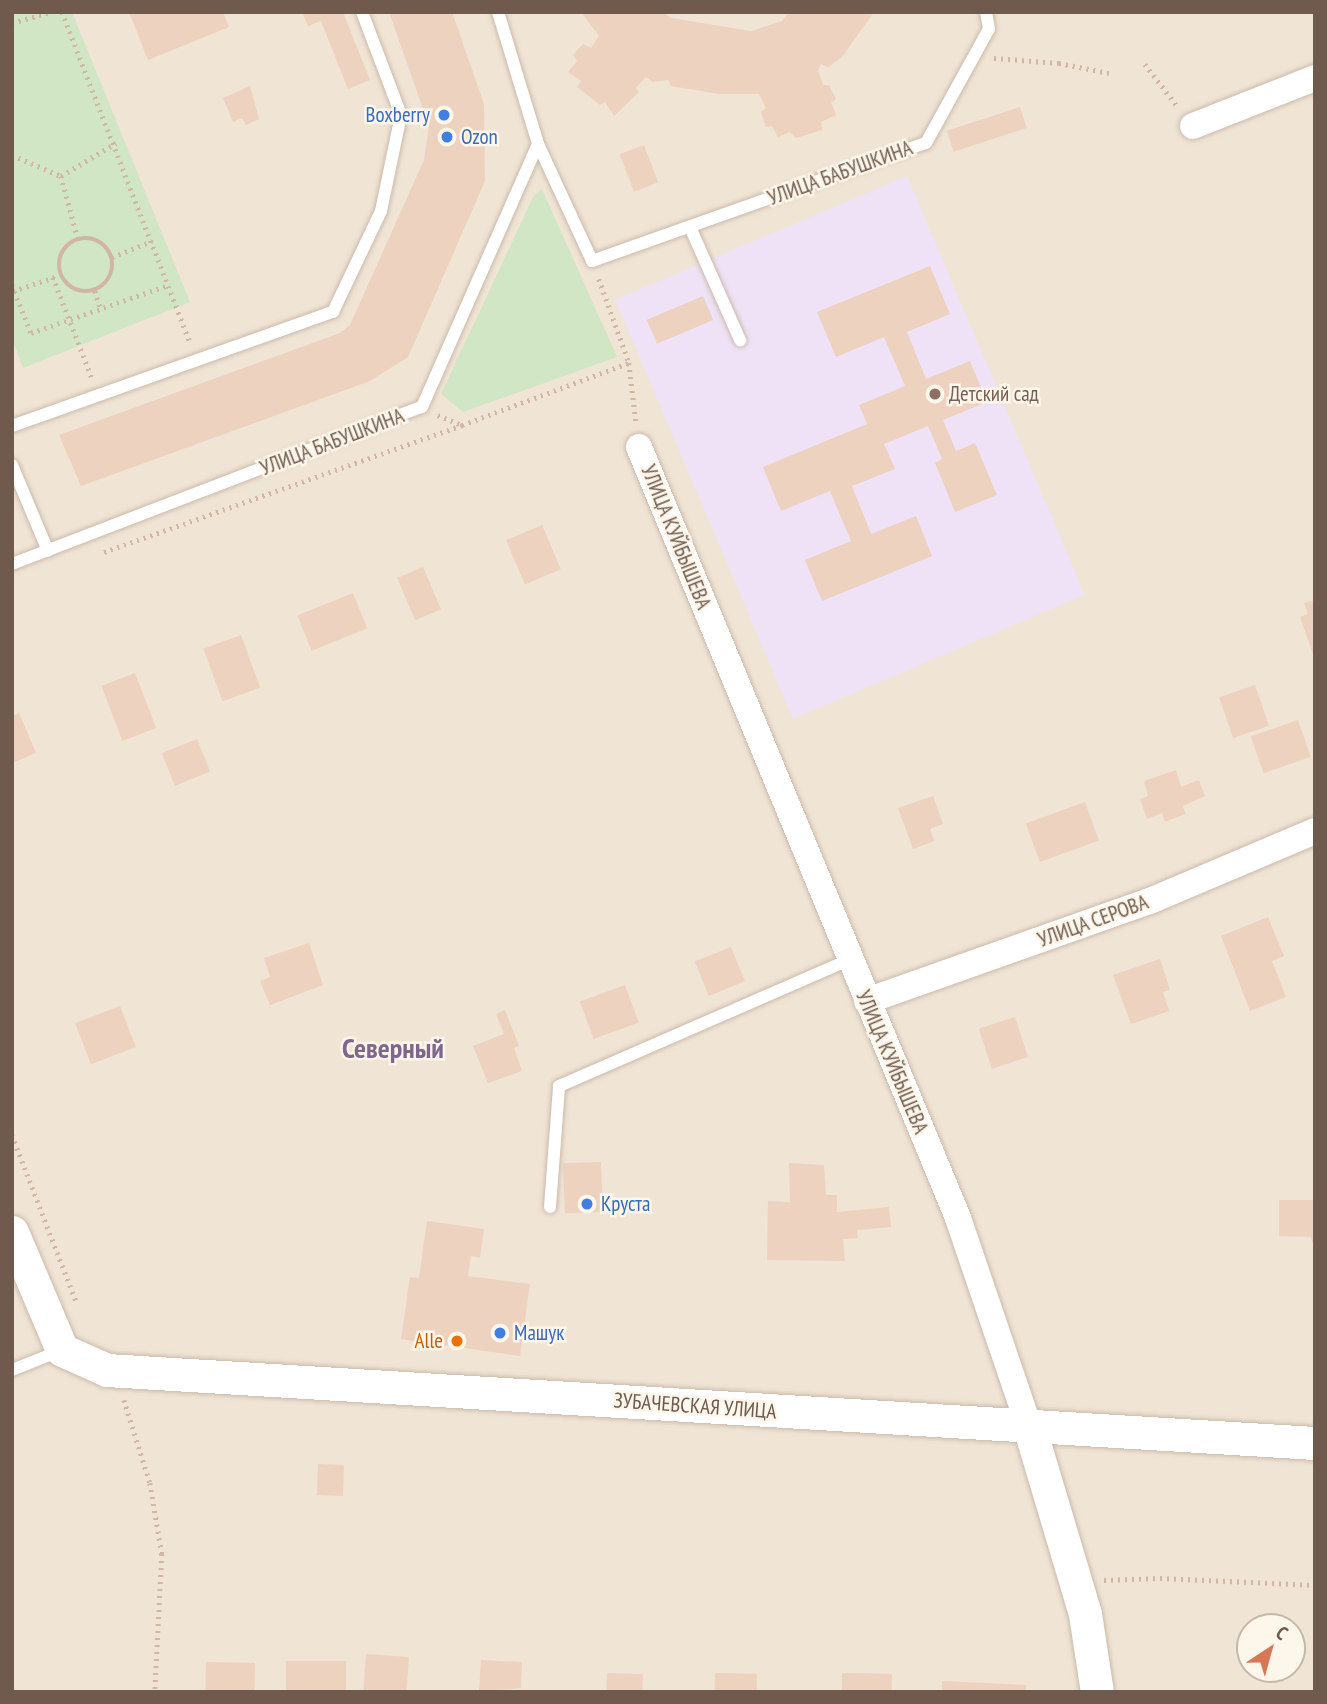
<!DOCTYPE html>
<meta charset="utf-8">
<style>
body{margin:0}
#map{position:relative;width:1327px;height:1704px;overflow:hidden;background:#faf2e5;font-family:"PT Sans Narrow",sans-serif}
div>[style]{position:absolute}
.residential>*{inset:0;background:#f0e4d4}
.education>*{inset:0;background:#efe2f6;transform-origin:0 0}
.green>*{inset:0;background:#d1e6c5}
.building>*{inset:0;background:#ecd2bf;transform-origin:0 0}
.path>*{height:4.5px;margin-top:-2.25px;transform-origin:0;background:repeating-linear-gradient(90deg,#d1b6a3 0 2px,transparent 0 7px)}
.path>.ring{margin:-2.25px;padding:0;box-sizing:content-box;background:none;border:4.5px solid #d1b6a3;border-radius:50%}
.roads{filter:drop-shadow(0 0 2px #cabaac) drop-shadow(0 0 2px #cabaac)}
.service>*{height:12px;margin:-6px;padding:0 6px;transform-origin:6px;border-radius:6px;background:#fff}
.minor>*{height:26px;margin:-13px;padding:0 13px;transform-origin:13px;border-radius:13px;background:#fff}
.tertiary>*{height:33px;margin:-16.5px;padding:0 16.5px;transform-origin:16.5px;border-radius:16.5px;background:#fff}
.dots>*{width:19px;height:19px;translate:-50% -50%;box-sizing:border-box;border:4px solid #fdf6ea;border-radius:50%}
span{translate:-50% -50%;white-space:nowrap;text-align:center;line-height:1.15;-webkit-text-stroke:5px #fdf6ea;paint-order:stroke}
.shop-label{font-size:21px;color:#366cbe}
.right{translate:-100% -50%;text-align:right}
.left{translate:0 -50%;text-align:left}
.street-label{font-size:21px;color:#705a4d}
.education-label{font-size:21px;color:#785e54}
.food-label{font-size:21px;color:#c56008}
.district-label{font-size:28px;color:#80658c;font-weight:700}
.frame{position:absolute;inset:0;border:14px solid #705a4d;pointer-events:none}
.north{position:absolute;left:1236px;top:1613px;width:70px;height:70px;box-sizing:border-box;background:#fdf6ea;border:2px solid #c5b8ab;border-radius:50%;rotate:36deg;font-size:19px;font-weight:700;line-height:28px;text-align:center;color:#705a4d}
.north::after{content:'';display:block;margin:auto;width:24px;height:32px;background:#d77756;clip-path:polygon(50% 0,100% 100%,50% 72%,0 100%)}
</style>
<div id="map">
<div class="residential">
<div style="clip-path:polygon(evenodd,12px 12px,1315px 12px,1315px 1692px,12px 1692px,12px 12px,1250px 1627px,1292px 1627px,1292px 1669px,1250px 1669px,1250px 1627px)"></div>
</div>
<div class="education">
<div style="left:907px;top:176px;width:455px;height:317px;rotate:67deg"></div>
</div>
<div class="green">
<div style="clip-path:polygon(72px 12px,190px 302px,23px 368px,12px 339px,12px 13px)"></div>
<div style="clip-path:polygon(542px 189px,617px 357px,463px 412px,441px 394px,534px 195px)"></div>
</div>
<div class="building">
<div style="clip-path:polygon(129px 12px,223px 12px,229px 27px,148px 60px)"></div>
<div style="clip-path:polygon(302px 12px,343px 12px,370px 80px,348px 89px,321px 21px,308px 26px)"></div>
<div style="clip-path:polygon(389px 12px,452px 12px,484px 104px,485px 181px,408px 357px,370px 381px,81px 486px,59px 435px,340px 333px,350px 325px,424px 160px,429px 126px)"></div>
<div style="clip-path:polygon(581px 12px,663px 12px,671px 18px,751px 31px,782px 21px,789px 12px,874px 12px,842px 57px,828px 67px,821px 64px,818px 70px,823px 85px,829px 85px,836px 99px,831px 102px,836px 115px,821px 122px,822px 130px,796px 138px,790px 132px,778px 137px,772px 126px,766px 127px,761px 112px,766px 108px,759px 94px,719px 94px,671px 86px,668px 80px,653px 82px,646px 77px,636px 88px,639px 92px,614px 116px,605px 102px,600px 105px,577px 87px,581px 81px,568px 72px,577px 61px,573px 55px,583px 44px,591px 48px,599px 36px)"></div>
<div style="clip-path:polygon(250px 86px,259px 119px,246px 125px,242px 118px,233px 122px,223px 98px)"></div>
<div style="left:1020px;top:107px;width:22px;height:77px;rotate:72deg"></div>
<div style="left:644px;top:145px;width:40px;height:26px;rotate:69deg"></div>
<div style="clip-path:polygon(930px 266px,950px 314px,907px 332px,926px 379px,970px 361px,987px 402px,943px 420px,956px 451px,975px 443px,997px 495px,955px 512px,935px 463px,942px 459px,928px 426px,884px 444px,895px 469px,852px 486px,871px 534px,916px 516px,932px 556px,822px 601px,805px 560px,851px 541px,830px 491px,781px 511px,763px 467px,867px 424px,859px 405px,905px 386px,884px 337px,836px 357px,817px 312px)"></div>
<div style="left:703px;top:296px;width:26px;height:61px;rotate:67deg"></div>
<div style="left:542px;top:525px;width:48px;height:39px;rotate:67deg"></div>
<div style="left:423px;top:567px;width:46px;height:28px;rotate:67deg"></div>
<div style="left:353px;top:593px;width:38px;height:60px;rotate:68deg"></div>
<div style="clip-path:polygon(1315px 600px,1315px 654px,1313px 654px,1300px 617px,1308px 614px,1304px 603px)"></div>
<div style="left:241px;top:635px;width:56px;height:40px;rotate:70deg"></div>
<div style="left:135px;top:673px;width:59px;height:36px;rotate:69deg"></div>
<div style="left:1255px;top:685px;width:43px;height:38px;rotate:71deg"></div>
<div style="clip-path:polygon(19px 713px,36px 753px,12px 763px,12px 716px)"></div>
<div style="left:1298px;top:720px;width:39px;height:50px;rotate:71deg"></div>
<div style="left:197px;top:739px;width:35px;height:38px;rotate:68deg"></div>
<div style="clip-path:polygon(1176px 770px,1181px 787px,1199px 780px,1205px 796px,1183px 806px,1185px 814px,1165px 822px,1162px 813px,1147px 819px,1140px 799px,1148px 796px,1144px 781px)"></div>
<div style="clip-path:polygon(933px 796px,943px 824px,930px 829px,934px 841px,913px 849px,898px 808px)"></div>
<div style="left:1085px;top:802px;width:41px;height:63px;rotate:70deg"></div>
<div style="clip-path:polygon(1268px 917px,1284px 956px,1272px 961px,1286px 997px,1250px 1011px,1221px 936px)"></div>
<div style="clip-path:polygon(309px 943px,323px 985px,270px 1005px,260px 981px,270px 977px,264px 958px)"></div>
<div style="left:731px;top:947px;width:37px;height:39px;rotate:68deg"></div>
<div style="clip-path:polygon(1160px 959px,1170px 990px,1163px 992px,1169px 1011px,1131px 1024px,1113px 975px)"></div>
<div style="left:625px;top:985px;width:40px;height:48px;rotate:70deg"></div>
<div style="left:120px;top:1006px;width:44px;height:48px;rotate:69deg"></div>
<div style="clip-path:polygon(505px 1010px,519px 1046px,514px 1048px,522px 1071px,488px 1083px,473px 1046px,504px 1034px,496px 1014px)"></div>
<div style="left:1015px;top:1017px;width:42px;height:38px;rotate:72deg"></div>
<div style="left:601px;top:1162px;width:50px;height:38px;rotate:88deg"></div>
<div style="clip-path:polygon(789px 1163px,824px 1165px,826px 1195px,837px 1195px,837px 1212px,889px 1207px,891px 1227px,857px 1230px,858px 1238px,843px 1239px,845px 1261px,767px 1260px,768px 1201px,790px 1202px)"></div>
<div style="clip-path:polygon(1279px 1200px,1315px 1200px,1315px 1251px,1311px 1237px,1279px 1236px)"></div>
<div style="clip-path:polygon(427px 1221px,484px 1229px,480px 1258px,471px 1256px,468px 1276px,530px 1284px,520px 1356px,401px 1339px,410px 1277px,419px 1278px)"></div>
<div style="left:318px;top:1464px;width:26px;height:31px;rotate:2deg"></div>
<div style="left:366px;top:1654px;width:43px;height:38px;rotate:4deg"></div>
<div style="clip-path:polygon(481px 1660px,522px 1662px,521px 1688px,479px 1692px)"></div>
<div style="left:286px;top:1661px;width:60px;height:31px"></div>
<div style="left:206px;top:1662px;width:49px;height:30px;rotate:1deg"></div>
<div style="left:607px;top:1673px;width:36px;height:19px;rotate:2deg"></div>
<div style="left:715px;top:1673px;width:42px;height:19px;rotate:1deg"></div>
<div style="left:842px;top:1673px;width:50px;height:19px;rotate:1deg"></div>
<div style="clip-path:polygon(942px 1681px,1026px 1685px,1026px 1692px,942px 1692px)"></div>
</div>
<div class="path">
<div style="left:62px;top:12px;width:356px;rotate:68.8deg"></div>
<div style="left:12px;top:23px;width:40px;rotate:-16deg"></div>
<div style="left:994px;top:58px;width:65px;rotate:4.4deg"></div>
<div style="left:1059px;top:63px;width:51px;rotate:11.3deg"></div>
<div style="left:1145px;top:64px;width:54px;rotate:52.5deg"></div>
<div style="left:12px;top:155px;width:53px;rotate:23.2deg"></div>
<div style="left:61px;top:176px;width:64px;rotate:-31deg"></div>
<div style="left:61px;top:176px;width:65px;rotate:74.9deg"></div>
<div class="ring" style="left:59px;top:238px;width:49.5px;height:49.5px"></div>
<div style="left:112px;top:257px;width:43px;rotate:-21.8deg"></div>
<div style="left:53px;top:277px;width:108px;rotate:68.9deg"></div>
<div style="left:599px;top:279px;width:89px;rotate:70.3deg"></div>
<div style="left:629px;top:363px;width:59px;rotate:83.2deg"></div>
<div style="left:12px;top:285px;width:52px;rotate:68.4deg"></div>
<div style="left:31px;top:333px;width:146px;rotate:-19.2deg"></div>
<div style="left:13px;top:291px;width:44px;rotate:-18.4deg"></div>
<div style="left:95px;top:291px;width:20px;rotate:72deg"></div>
<div style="left:438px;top:415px;width:26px;rotate:23deg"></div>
<div style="left:462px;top:425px;width:178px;rotate:-20.4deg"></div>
<div style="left:104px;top:552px;width:380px;rotate:-19.5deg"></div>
<div style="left:12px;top:1135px;width:178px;rotate:68.9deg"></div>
<div style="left:124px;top:1400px;width:87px;rotate:72.6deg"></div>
<div style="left:150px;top:1483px;width:72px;rotate:80.4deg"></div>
<div style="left:162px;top:1554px;width:138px;rotate:92.9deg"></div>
<div style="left:1104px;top:1580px;width:56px;rotate:-2deg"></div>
<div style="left:1160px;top:1578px;width:155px;rotate:2.6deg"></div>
</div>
<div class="roads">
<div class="service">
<div style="left:498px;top:12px;width:138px;rotate:73.1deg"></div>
<div style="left:538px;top:144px;width:129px;rotate:65.2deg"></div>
<div style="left:592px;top:261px;width:354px;rotate:-19.5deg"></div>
<div style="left:926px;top:143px;width:130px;rotate:-61.1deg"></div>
<div style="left:989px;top:29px;width:17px;rotate:-100deg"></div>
<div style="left:690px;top:227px;width:124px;rotate:66.1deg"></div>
<div style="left:12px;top:426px;width:341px;rotate:-19.6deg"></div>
<div style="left:333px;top:312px;width:112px;rotate:-64.6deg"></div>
<div style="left:381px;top:211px;width:98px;rotate:-78.2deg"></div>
<div style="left:401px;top:115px;width:110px;rotate:-110.7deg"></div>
<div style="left:12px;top:465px;width:93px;rotate:67.3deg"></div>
<div style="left:12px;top:564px;width:439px;rotate:-21deg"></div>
<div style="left:422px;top:407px;width:287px;rotate:-66.2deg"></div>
<div style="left:550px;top:1207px;width:121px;rotate:-85.7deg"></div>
<div style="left:559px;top:1086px;width:316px;rotate:-23.5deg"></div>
<div style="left:12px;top:1370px;width:54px;rotate:-21.8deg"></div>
</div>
<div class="minor">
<div style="left:1193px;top:126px;width:131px;rotate:-21.5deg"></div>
<div style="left:639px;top:447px;width:834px;rotate:67.52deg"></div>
<div style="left:958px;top:1218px;width:220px;rotate:71.2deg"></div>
<div style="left:867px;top:1001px;width:300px;rotate:-19.5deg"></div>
<div style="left:1150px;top:901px;width:179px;rotate:-23deg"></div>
</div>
<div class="tertiary">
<div style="left:12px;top:1232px;width:128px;rotate:67deg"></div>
<div style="left:62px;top:1350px;width:49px;rotate:24deg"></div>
<div style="left:107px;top:1370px;width:1210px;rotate:3.46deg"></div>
<div style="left:1029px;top:1426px;width:196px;rotate:73.4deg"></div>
<div style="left:1085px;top:1614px;width:79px;rotate:81.3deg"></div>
</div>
</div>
<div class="dots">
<div style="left:444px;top:115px;background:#3f7fe0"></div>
<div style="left:447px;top:137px;background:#3f7fe0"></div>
<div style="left:935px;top:394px;background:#8d6e63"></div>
<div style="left:587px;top:1204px;background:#3f7fe0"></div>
<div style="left:500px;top:1333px;background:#3f7fe0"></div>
<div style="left:457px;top:1341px;background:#e8710a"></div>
</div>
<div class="shop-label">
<span class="right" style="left:430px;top:115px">Boxberry</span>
<span class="left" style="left:461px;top:137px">Ozon</span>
<span class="left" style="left:601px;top:1204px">Круста</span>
<span class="left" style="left:514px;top:1333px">Машук</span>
</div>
<div class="street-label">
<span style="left:840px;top:173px;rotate:-20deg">УЛИЦА БАБУШКИНА</span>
<span style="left:332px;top:442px;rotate:-21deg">УЛИЦА БАБУШКИНА</span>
<span style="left:676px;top:537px;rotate:68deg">УЛИЦА КУЙБЫШЕВА</span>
<span style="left:1093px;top:921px;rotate:-20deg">УЛИЦА СЕРОВА</span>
<span style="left:892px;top:1062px;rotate:67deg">УЛИЦА КУЙБЫШЕВА</span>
<span style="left:695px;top:1406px;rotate:4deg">ЗУБАЧЕВСКАЯ УЛИЦА</span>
</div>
<div class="education-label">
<span class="left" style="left:949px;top:394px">Детский сад</span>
</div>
<div class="food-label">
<span class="right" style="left:443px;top:1341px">Alle</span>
</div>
<div class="district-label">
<span style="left:393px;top:1048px">Северный</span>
</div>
<div class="frame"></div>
<div class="north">С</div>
</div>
